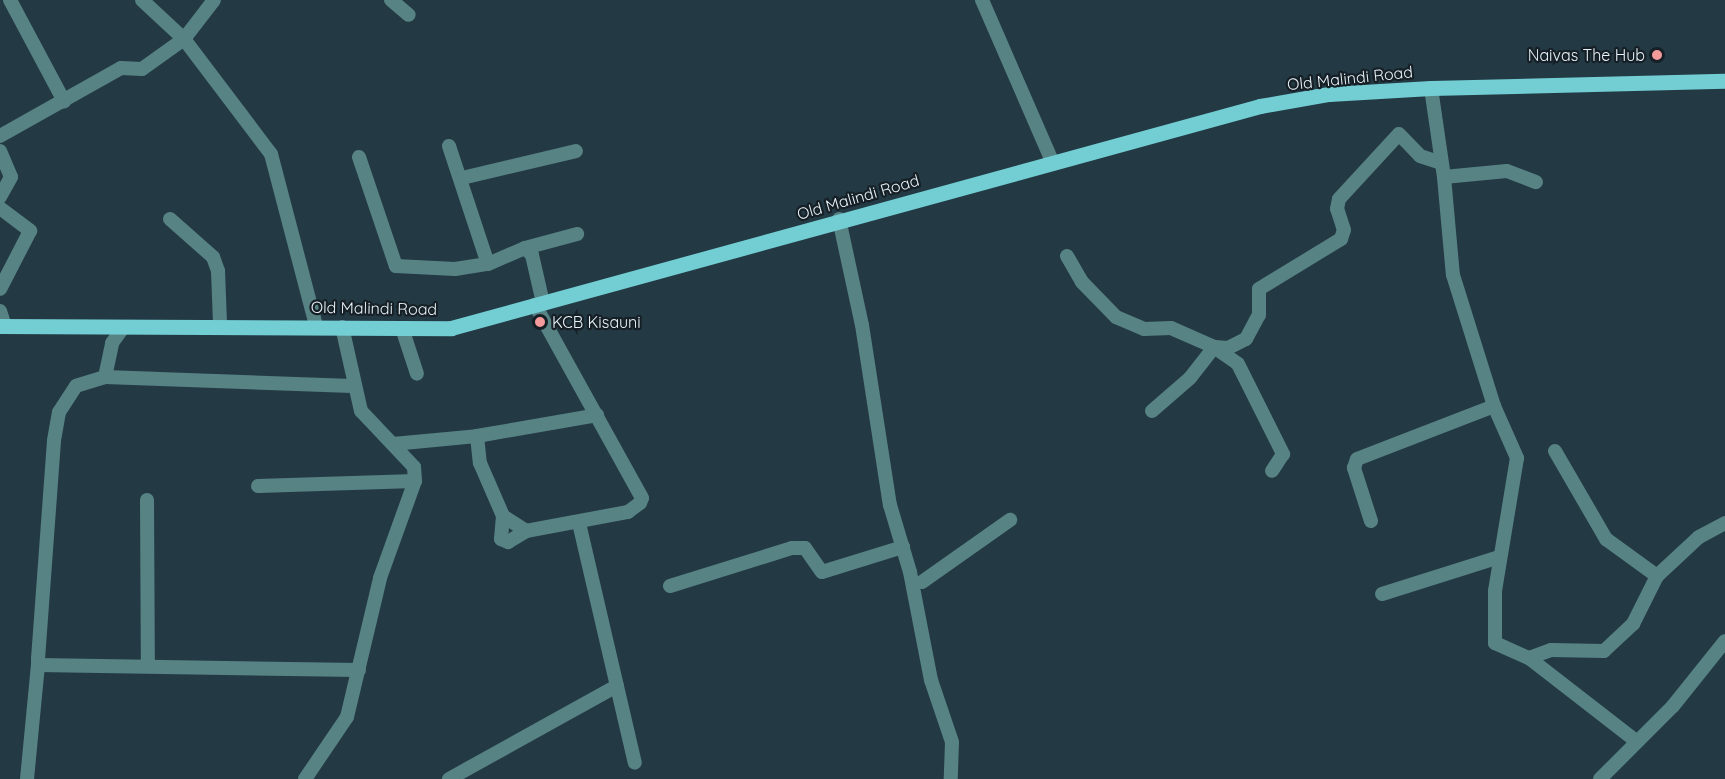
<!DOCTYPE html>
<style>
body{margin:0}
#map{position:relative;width:1725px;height:779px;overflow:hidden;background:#233a45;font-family:Quicksand,sans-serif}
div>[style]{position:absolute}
.minor>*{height:14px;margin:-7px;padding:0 7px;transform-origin:7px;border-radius:7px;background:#588385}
.major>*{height:15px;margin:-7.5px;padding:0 7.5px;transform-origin:7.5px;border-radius:7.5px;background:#72ced3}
.dots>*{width:16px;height:16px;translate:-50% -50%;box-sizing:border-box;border:3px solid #161f25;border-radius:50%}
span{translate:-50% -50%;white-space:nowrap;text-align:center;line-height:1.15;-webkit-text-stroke:4.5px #161f25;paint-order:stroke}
.poi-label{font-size:16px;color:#e7f4fb}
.right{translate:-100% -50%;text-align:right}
.left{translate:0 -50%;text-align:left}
.street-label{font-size:16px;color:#e7f4fb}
</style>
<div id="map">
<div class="minor">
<div style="left:10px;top:0;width:115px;rotate:61.9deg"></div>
<div style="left:142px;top:0;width:57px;rotate:42.9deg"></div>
<div style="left:184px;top:39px;width:144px;rotate:52.9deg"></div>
<div style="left:271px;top:154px;width:177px;rotate:75.3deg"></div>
<div style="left:391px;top:0;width:23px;rotate:40deg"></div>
<div style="left:982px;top:0;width:176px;rotate:66.5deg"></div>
<div style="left:1431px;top:88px;width:90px;rotate:81.7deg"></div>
<div style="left:1444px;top:177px;width:63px;rotate:-5.4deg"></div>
<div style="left:1507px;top:171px;width:31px;rotate:21deg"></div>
<div style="left:0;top:136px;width:139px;rotate:-29.3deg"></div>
<div style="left:121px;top:68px;width:21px;rotate:3deg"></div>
<div style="left:142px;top:69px;width:52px;rotate:-35.5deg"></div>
<div style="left:184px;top:39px;width:49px;rotate:-52.4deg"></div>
<div style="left:449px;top:146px;width:124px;rotate:71.7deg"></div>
<div style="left:0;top:151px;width:28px;rotate:67deg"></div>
<div style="left:11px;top:177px;width:23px;rotate:119deg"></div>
<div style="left:359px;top:157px;width:115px;rotate:71.3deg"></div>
<div style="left:396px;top:266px;width:59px;rotate:2.9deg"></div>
<div style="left:455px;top:269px;width:33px;rotate:-9deg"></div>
<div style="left:488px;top:264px;width:40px;rotate:-23.4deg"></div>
<div style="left:525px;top:248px;width:10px;rotate:45deg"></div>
<div style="left:532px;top:255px;width:49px;rotate:77.1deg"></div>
<div style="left:1444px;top:177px;width:98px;rotate:84.8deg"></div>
<div style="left:1453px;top:275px;width:137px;rotate:72.6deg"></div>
<div style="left:1494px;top:406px;width:57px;rotate:66.1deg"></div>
<div style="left:1517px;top:458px;width:135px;rotate:99.4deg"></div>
<div style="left:1495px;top:591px;width:52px;rotate:90deg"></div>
<div style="left:1495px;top:643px;width:37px;rotate:24deg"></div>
<div style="left:1529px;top:658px;width:135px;rotate:37.8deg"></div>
<div style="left:462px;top:178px;width:117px;rotate:-13.3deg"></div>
<div style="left:0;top:208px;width:38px;rotate:37deg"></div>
<div style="left:30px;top:231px;width:65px;rotate:117.3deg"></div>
<div style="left:170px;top:219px;width:57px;rotate:41.5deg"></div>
<div style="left:213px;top:257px;width:15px;rotate:70deg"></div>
<div style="left:218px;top:271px;width:53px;rotate:87.8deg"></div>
<div style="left:839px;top:219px;width:108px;rotate:77.8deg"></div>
<div style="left:862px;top:325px;width:182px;rotate:81.2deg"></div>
<div style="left:890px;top:505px;width:70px;rotate:73.4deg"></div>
<div style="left:910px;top:572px;width:110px;rotate:79deg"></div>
<div style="left:931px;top:680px;width:65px;rotate:71.3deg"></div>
<div style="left:952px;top:742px;width:37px;rotate:92deg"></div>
<div style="left:525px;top:248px;width:54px;rotate:-15.1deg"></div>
<div style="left:1067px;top:256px;width:30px;rotate:60deg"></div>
<div style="left:1082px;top:282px;width:49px;rotate:45.8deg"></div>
<div style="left:1116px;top:317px;width:30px;rotate:23deg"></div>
<div style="left:1144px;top:329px;width:27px;rotate:-2deg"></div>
<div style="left:1171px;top:328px;width:47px;rotate:23.8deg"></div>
<div style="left:1214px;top:347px;width:29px;rotate:35deg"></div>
<div style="left:1238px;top:364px;width:101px;rotate:63.4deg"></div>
<div style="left:1283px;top:454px;width:20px;rotate:123deg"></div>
<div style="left:0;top:311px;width:16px;rotate:72deg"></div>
<div style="left:402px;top:328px;width:48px;rotate:71.9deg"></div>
<div style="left:105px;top:377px;width:35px;rotate:-78deg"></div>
<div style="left:112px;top:343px;width:19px;rotate:-54deg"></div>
<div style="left:352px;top:386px;width:247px;rotate:-177.9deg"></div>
<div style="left:105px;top:377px;width:30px;rotate:163deg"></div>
<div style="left:76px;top:386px;width:31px;rotate:123deg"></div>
<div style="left:59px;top:412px;width:29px;rotate:100deg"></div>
<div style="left:54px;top:441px;width:219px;rotate:94.2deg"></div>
<div style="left:38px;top:659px;width:6px;rotate:90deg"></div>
<div style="left:38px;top:665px;width:321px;rotate:0.9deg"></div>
<div style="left:1152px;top:411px;width:50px;rotate:-41deg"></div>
<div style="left:1190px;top:378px;width:39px;rotate:-52deg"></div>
<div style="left:1214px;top:347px;width:14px;rotate:4deg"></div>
<div style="left:1228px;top:348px;width:20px;rotate:-27deg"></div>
<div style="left:1246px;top:339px;width:27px;rotate:-62deg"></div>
<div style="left:1259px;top:315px;width:26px;rotate:-90deg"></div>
<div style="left:1259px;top:289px;width:96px;rotate:-31.4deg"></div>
<div style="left:1341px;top:239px;width:9px;rotate:-72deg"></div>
<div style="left:1344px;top:230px;width:22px;rotate:-108deg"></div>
<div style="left:1337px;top:209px;width:10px;rotate:-79deg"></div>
<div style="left:1339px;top:199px;width:88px;rotate:-47.3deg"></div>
<div style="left:1399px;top:134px;width:30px;rotate:46deg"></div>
<div style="left:1420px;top:156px;width:22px;rotate:18deg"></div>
<div style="left:477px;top:436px;width:27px;rotate:84deg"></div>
<div style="left:480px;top:463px;width:58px;rotate:66.5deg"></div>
<div style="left:503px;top:516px;width:27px;rotate:33deg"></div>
<div style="left:526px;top:531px;width:104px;rotate:-10.6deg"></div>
<div style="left:628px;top:512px;width:15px;rotate:-37deg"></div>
<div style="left:640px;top:503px;width:5px;rotate:-68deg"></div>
<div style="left:642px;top:498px;width:221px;rotate:-119deg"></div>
<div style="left:393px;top:444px;width:84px;rotate:-5.4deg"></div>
<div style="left:477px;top:436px;width:122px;rotate:-9.9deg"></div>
<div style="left:1555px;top:451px;width:102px;rotate:59.9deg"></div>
<div style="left:1606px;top:539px;width:63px;rotate:36deg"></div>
<div style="left:1657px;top:576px;width:57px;rotate:-42.9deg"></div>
<div style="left:1699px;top:537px;width:30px;rotate:-28deg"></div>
<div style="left:258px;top:486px;width:157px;rotate:-1.8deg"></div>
<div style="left:147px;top:500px;width:166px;rotate:89.7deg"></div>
<div style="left:503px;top:516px;width:23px;rotate:95deg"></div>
<div style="left:501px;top:539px;width:8px;rotate:23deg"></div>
<div style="left:508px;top:542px;width:21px;rotate:-31deg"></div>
<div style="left:1371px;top:521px;width:56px;rotate:-107.8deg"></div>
<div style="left:1354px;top:468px;width:9px;rotate:-72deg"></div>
<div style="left:1357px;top:459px;width:147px;rotate:-21.1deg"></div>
<div style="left:579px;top:523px;width:246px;rotate:76.9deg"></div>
<div style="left:922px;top:582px;width:108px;rotate:-35.2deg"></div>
<div style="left:670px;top:586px;width:128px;rotate:-17.3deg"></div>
<div style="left:792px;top:548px;width:13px"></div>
<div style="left:805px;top:548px;width:29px;rotate:55deg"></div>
<div style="left:822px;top:572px;width:85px;rotate:-17.2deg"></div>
<div style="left:1382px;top:594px;width:123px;rotate:-17.5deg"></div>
<div style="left:1529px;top:658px;width:23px;rotate:-20deg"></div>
<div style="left:1551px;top:650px;width:53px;rotate:1.1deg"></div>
<div style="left:1604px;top:651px;width:40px;rotate:-43deg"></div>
<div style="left:1633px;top:624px;width:54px;rotate:-63.4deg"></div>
<div style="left:27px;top:779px;width:115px;rotate:-84.5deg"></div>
<div style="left:305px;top:779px;width:75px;rotate:-55.9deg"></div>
<div style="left:347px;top:717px;width:143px;rotate:-76.6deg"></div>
<div style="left:380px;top:578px;width:103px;rotate:-70.2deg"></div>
<div style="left:415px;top:481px;width:14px;rotate:-94deg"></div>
<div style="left:414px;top:467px;width:77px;rotate:-133.4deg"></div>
<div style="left:361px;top:411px;width:86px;rotate:-102.7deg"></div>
<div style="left:449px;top:779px;width:192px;rotate:-29deg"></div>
<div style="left:1600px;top:779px;width:103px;rotate:-45deg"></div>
<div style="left:1673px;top:706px;width:83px;rotate:-51.3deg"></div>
</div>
<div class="major">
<div style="left:0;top:326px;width:451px;rotate:0.3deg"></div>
<div style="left:451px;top:328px;width:839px;rotate:-15.34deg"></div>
<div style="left:1260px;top:106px;width:70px;rotate:-9.9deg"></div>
<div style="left:1329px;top:94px;width:102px;rotate:-3.4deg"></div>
<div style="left:1431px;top:88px;width:294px;rotate:-1.4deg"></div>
</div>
<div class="dots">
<div style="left:1657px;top:55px;background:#f59b9b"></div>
<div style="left:540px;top:322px;background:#f59b9b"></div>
</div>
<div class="poi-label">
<span class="right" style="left:1645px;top:55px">Naivas The Hub</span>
<span class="left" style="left:552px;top:322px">KCB Kisauni</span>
</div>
<div class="street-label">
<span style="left:1350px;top:78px;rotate:-6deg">Old Malindi Road</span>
<span style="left:858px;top:197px;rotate:-16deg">Old Malindi Road</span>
<span style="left:374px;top:308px;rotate:1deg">Old Malindi Road</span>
</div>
</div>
